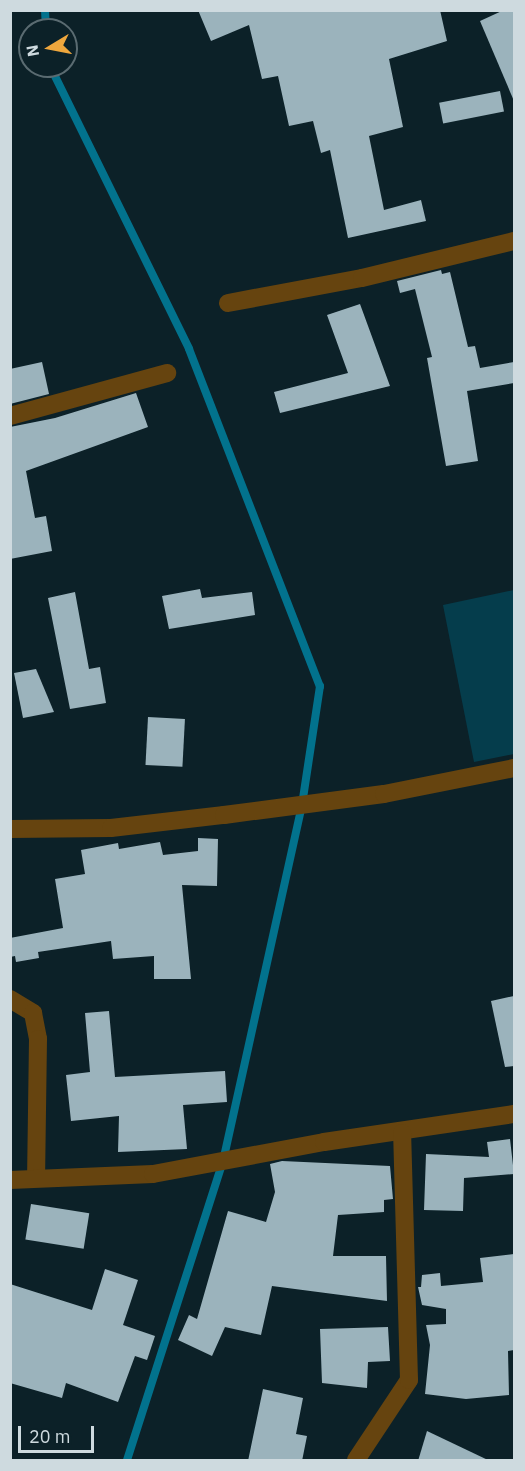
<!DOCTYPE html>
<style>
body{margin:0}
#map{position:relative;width:525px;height:1471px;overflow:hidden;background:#0c2128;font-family:"IBM Plex Sans",sans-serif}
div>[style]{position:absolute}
.green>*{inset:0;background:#053d4c}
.stream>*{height:8px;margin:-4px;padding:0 4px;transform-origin:4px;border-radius:4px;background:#02728d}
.building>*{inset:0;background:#9bb3bc;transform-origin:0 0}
.minor>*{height:18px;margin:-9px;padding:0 9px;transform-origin:9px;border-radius:9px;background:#66440f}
span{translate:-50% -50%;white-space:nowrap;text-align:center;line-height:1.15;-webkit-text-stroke:6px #0c2128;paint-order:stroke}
.frame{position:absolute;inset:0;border:12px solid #cedadf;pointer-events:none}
.north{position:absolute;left:18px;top:18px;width:60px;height:60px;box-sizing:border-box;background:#0c2128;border:2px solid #5a6b71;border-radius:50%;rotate:260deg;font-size:16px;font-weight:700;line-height:24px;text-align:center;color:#cedadf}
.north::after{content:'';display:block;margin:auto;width:21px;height:27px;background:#efa73d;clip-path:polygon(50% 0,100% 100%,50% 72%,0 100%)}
.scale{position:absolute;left:18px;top:1426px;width:76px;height:27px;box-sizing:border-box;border:3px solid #cedadf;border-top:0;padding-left:8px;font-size:18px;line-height:21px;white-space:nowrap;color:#cedadf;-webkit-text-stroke:4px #0c2128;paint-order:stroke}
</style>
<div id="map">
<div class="green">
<div style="clip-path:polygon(514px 590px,514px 754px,474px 762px,443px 605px)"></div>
</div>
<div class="stream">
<div style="left:45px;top:10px;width:20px;rotate:87deg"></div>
<div style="left:50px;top:66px;width:315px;rotate:63.8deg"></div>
<div style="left:189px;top:349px;width:362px;rotate:68.8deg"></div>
<div style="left:320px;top:686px;width:120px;rotate:98.6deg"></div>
<div style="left:302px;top:805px;width:365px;rotate:102.5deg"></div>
<div style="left:223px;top:1161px;width:314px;rotate:107.8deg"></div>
</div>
<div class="building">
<div style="clip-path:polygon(198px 10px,440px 10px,447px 41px,389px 59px,403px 127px,369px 136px,384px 210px,421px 200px,426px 221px,348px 238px,330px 150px,321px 153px,313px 121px,289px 126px,278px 76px,262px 79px,249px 25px,211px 41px)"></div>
<div style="clip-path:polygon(504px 10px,514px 10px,514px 101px,480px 21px)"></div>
<div style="left:500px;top:91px;width:21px;height:62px;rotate:79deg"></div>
<div style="clip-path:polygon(441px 270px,442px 274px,450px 272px,468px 347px,475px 346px,480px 368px,514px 362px,514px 383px,467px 391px,478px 461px,446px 466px,427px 358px,432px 357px,415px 289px,400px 293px,397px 281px)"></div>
<div style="clip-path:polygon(360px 304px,390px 386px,280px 413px,274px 392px,348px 373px,327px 315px)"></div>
<div style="clip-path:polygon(42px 362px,49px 394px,10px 404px,10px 369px)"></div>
<div style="clip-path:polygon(136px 393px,148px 427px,26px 471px,35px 518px,46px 516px,52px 551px,10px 559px,10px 427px,55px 418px)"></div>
<div style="clip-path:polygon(200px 589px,202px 598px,252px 592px,255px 615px,169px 629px,162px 596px)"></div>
<div style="clip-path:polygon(75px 592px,89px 669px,100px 667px,106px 703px,70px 709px,48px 598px)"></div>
<div style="clip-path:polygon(36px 669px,54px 712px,23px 718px,14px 673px)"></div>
<div style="left:148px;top:717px;width:37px;height:48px;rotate:3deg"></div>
<div style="clip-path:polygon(198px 838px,218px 839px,217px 886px,182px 885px,191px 979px,154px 979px,154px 956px,113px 959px,111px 941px,38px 952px,39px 958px,16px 962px,15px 956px,10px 957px,10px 938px,63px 928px,55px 879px,85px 874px,81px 850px,118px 843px,119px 849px,160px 842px,163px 855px,198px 851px)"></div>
<div style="clip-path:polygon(514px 996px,514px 1066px,505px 1067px,491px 1001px)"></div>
<div style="clip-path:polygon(109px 1011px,115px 1077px,225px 1071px,227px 1102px,183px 1105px,187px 1149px,118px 1152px,119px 1116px,71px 1121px,66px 1075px,90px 1072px,85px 1013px)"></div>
<div style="clip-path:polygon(510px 1139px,514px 1174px,464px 1178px,463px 1211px,424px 1210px,426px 1154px,489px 1157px,487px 1142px)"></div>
<div style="clip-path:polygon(282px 1161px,390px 1166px,393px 1199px,384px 1200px,384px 1212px,338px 1215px,333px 1256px,386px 1256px,387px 1301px,272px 1286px,261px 1335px,225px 1327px,212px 1356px,178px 1340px,189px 1315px,197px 1319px,228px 1211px,266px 1222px,275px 1192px,270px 1164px)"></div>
<div style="left:31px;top:1204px;width:59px;height:36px;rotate:9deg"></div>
<div style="clip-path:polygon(514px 1254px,514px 1350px,508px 1351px,509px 1395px,466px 1399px,425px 1394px,430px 1345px,426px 1325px,446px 1324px,446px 1309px,422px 1305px,418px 1287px,421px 1287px,422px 1275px,440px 1273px,441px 1286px,483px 1282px,480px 1258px)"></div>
<div style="clip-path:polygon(105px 1269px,138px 1280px,123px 1325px,155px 1336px,147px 1360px,135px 1356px,118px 1402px,66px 1383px,62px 1398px,10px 1383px,10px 1284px,92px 1310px)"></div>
<div style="clip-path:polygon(388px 1327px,390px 1361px,368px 1362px,367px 1388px,322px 1383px,320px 1329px)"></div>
<div style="clip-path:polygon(263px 1389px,303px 1398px,296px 1434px,307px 1436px,302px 1461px,248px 1461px)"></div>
<div style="clip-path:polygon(427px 1431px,490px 1461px,418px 1461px)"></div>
</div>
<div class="minor">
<div style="left:228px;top:303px;width:136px;rotate:-10.6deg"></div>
<div style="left:362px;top:278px;width:156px;rotate:-13.7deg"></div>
<div style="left:10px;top:416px;width:163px;rotate:-15.3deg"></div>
<div style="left:10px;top:829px;width:101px;rotate:-0.6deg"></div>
<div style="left:111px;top:828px;width:114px;rotate:-6.6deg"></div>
<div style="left:224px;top:815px;width:161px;rotate:-7.5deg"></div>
<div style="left:384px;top:794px;width:133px;rotate:-11.3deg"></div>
<div style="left:10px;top:999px;width:27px;rotate:31deg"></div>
<div style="left:33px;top:1013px;width:26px;rotate:79deg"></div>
<div style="left:38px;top:1039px;width:137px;rotate:90.8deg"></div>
<div style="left:10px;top:1180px;width:143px;rotate:-2.4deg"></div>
<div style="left:153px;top:1174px;width:174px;rotate:-10.6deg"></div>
<div style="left:324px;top:1142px;width:192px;rotate:-8.4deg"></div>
<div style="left:356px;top:1460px;width:96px;rotate:-56.5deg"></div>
<div style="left:409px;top:1380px;width:247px;rotate:-91.6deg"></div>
</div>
<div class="frame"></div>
<div class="north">N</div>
<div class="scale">20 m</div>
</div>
